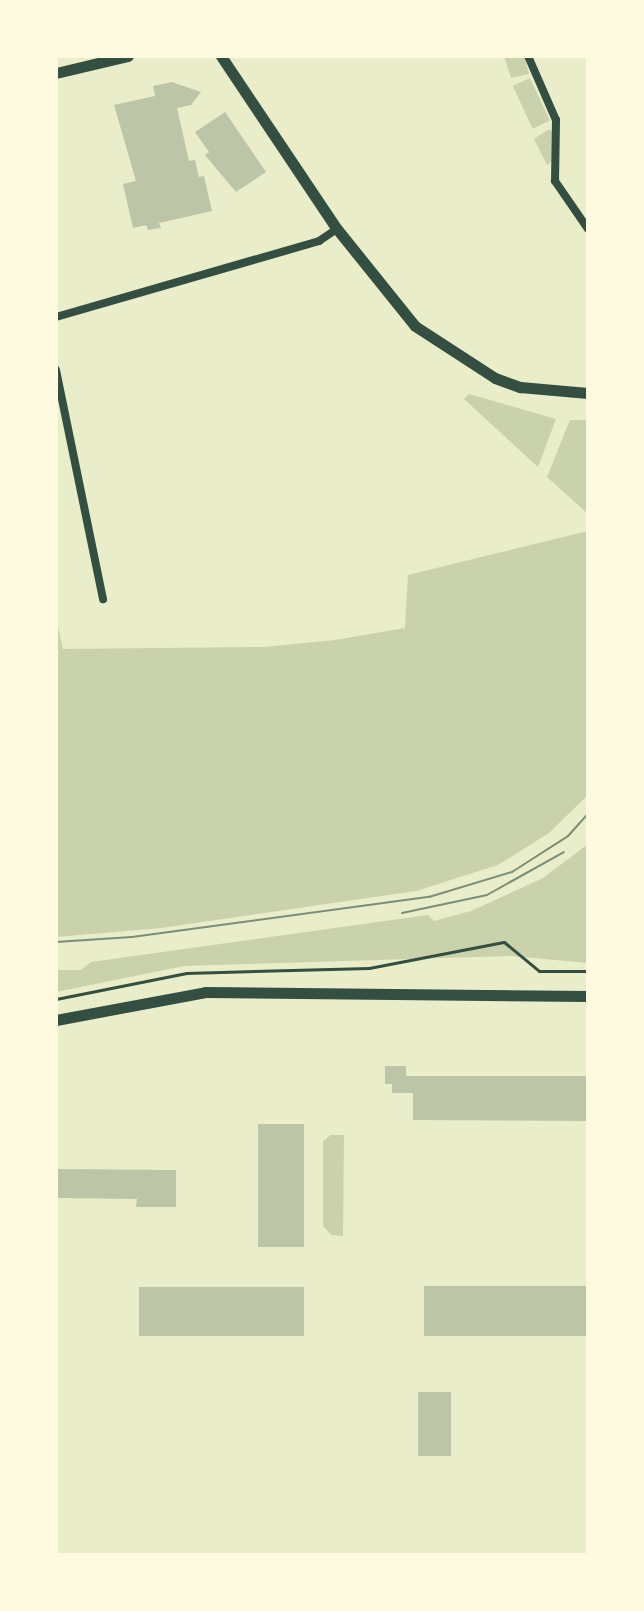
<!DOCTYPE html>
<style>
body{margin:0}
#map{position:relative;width:644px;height:1611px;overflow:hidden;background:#e9edc9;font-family:Barlow,sans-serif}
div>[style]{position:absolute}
.green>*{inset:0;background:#cad2ad;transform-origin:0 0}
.building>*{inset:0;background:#bcc5a7;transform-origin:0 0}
.path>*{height:3px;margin:-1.5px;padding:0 1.5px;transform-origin:1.5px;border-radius:1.5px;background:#344e41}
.minor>*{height:8px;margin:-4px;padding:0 4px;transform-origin:4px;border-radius:4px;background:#344e41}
.secondary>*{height:11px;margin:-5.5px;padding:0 5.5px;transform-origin:5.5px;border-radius:5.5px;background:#344e41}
.tram>*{height:2px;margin:-1px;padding:0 1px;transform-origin:1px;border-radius:1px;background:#7c8e77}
span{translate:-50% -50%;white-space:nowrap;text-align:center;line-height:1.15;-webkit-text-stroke:6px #fefae0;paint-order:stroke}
.frame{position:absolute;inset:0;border:58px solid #fefae0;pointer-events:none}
</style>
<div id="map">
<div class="green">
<div style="clip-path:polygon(504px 56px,524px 56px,529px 74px,511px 78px)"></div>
<div style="left:530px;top:78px;width:47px;height:19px;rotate:65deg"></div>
<div style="clip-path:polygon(549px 129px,554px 133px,553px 160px,547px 165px,534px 139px)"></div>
<div style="clip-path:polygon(469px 394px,556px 419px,538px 467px,464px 399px)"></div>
<div style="clip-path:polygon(570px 420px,588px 420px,588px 514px,547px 477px)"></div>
<div style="clip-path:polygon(588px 531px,588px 795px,549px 833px,498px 865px,416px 891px,161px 928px,56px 937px,56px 618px,63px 649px,264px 647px,335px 640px,405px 628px,408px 575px)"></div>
<div style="clip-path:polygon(588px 844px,588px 963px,512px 956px,184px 966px,56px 992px,56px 970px,81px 970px,91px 962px,428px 915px,434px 921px,471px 911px,543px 878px)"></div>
<div style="clip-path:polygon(331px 1135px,344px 1135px,343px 1236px,331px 1235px,323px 1226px,323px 1141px)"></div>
</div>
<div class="building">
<div style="clip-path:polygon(172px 82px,201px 92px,191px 105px,177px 108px,189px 161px,195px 160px,199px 177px,204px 176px,212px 211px,159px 223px,161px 228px,148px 230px,146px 225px,133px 228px,123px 184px,136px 181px,114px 105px,155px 96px,153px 86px)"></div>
<div style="clip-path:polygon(225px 112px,266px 172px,236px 192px,205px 155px,209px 152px,195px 132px)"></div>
<div style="clip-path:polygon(385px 1066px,406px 1066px,406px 1076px,588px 1076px,588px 1121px,413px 1120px,413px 1093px,392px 1093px,392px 1084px,385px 1084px)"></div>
<div style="left:258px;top:1124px;width:46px;height:123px"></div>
<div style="clip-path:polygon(56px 1169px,176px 1170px,176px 1207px,136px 1207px,137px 1199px,56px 1198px)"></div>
<div style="left:424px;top:1286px;width:164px;height:50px"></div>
<div style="left:139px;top:1287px;width:165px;height:49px"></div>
<div style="left:418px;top:1392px;width:33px;height:64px"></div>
</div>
<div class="path">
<div style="left:56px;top:999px;width:133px;rotate:-11.3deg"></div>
<div style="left:186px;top:973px;width:183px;rotate:-1.6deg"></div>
<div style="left:369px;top:968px;width:137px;rotate:-10.9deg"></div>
<div style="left:504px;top:942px;width:45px;rotate:39.6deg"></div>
<div style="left:539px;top:971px;width:49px"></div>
</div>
<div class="minor">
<div style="left:528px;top:56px;width:70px;rotate:66.4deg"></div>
<div style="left:556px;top:120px;width:61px;rotate:90.9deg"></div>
<div style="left:555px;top:181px;width:58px;rotate:55.5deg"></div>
<div style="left:56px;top:317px;width:274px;rotate:-16.1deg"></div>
<div style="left:319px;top:241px;width:22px;rotate:-34deg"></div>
<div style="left:56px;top:370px;width:234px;rotate:78.4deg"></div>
</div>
<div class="secondary">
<div style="left:221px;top:56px;width:208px;rotate:56.2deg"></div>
<div style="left:337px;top:229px;width:124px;rotate:51.2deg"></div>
<div style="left:415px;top:326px;width:95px;rotate:33deg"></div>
<div style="left:495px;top:378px;width:27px;rotate:20deg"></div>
<div style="left:520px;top:387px;width:68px;rotate:5deg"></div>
<div style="left:56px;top:73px;width:74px;rotate:-13.3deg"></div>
<div style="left:56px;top:1020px;width:152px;rotate:-10.6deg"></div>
<div style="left:205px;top:992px;width:383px;rotate:0.6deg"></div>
</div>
<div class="tram">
<div style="left:402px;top:913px;width:87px;rotate:-12deg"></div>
<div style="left:487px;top:895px;width:88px;rotate:-29.2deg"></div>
<div style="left:56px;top:942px;width:76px;rotate:-3.8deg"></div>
<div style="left:132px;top:937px;width:300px;rotate:-7.7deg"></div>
<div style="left:429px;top:897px;width:87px;rotate:-16.8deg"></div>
<div style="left:512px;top:872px;width:67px;rotate:-32.7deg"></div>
<div style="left:568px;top:836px;width:30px;rotate:-48deg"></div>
</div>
<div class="frame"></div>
</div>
